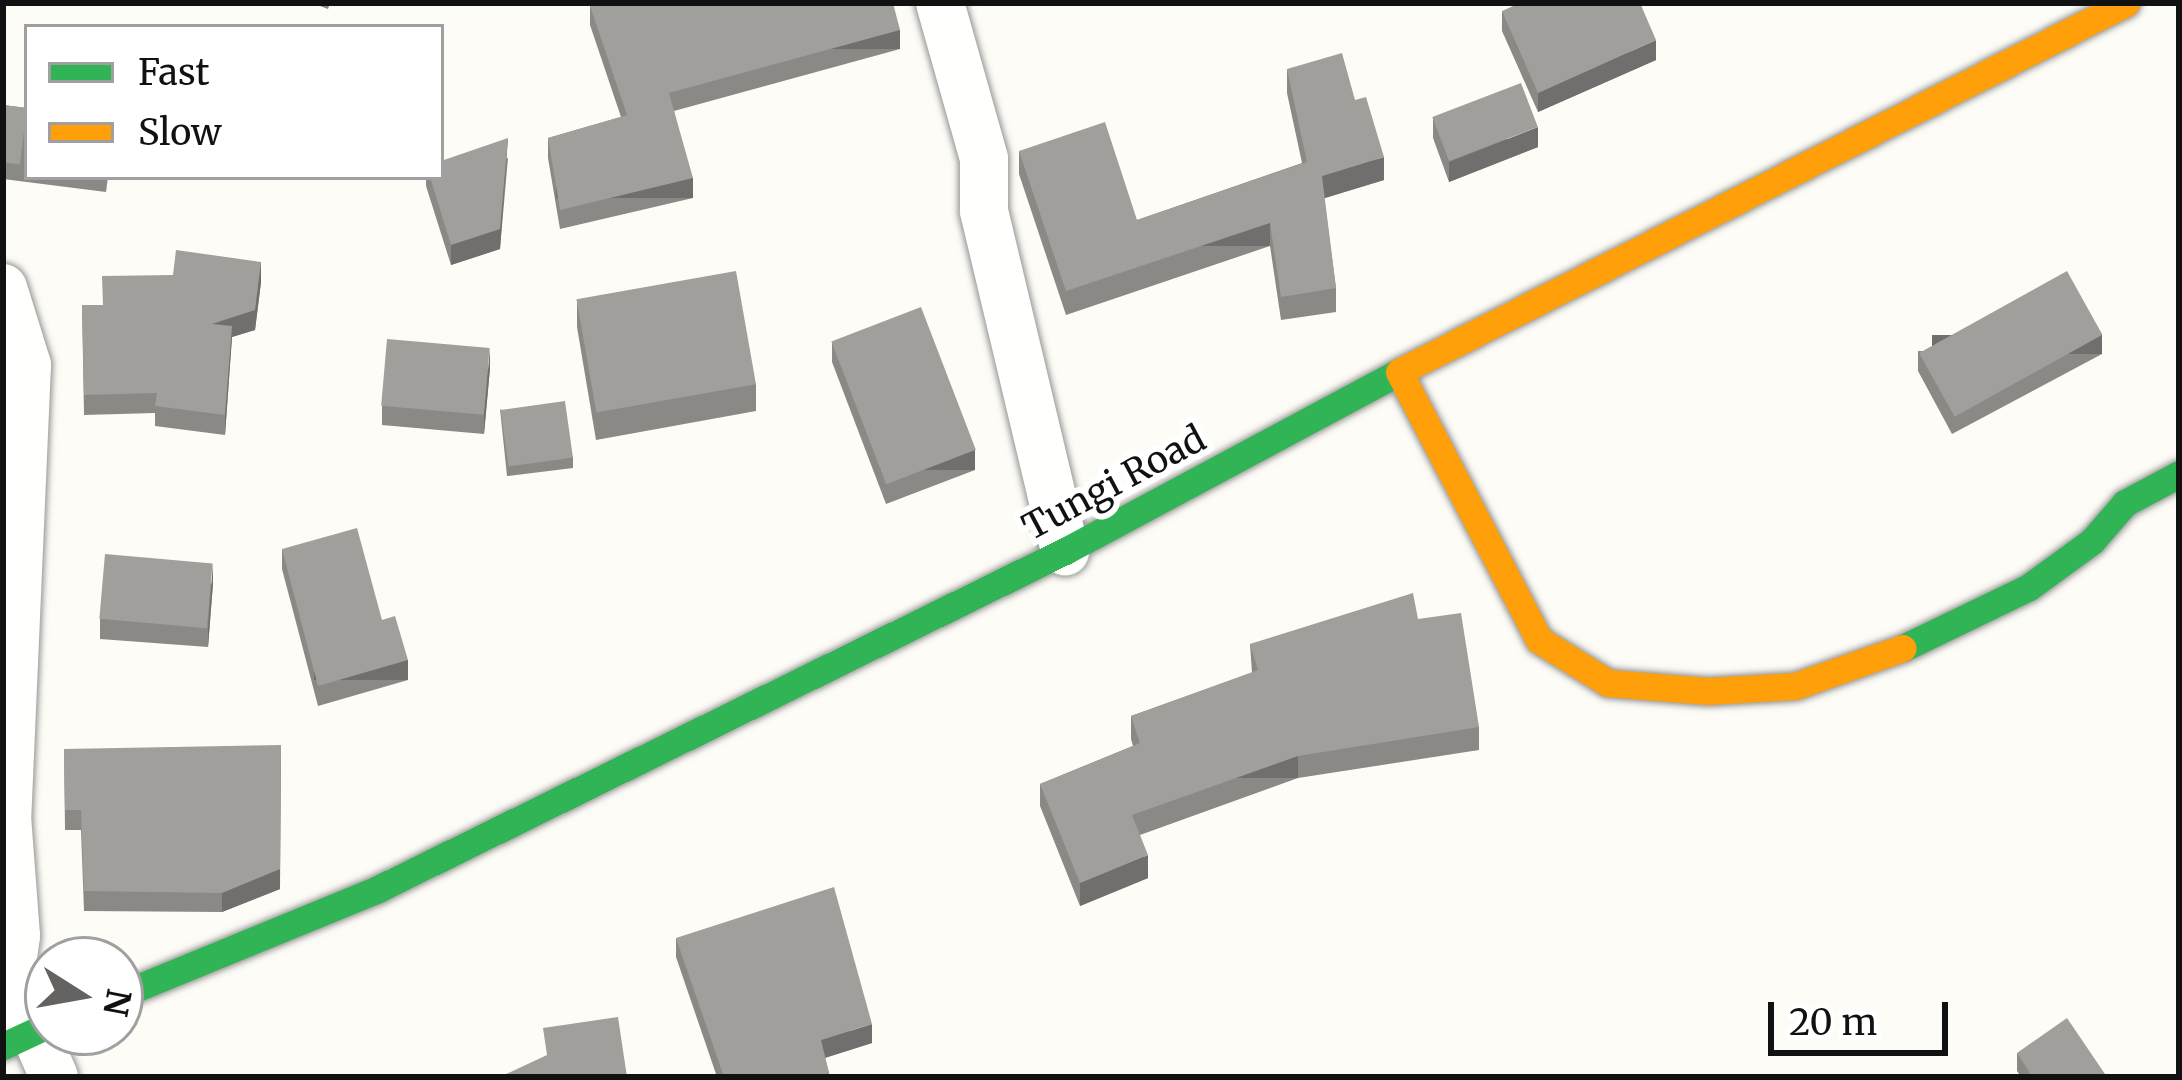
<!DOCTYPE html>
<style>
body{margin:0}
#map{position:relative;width:2182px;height:1080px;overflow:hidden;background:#fdfcf7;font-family:Merriweather,serif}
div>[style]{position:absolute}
.roads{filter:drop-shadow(0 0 3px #979795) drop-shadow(0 0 3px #979795)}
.street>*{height:48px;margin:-24px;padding:0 24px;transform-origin:24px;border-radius:24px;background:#fffffe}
.fast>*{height:27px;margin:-13.5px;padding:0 13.5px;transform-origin:13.5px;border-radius:13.5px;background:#30b455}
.slow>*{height:27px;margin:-13.5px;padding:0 13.5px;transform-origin:13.5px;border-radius:13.5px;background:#ff9f0a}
.wall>*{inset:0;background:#8a8986}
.shaded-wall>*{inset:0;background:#716f6d;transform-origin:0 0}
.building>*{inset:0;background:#a19f9c;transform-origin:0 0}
span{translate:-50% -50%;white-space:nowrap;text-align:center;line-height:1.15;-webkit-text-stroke:12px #fff;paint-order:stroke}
.street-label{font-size:36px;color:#111}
.frame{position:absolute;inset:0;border:6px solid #111;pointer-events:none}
.legend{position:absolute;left:24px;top:24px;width:420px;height:156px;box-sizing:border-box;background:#fff;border:3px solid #a0a0a0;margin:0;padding:15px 21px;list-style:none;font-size:36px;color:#111}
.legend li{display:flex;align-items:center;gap:24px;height:60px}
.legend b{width:60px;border:3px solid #a0a0a0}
.north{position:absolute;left:24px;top:936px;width:120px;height:120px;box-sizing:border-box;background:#fff;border:3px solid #a0a0a0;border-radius:50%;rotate:101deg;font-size:33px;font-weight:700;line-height:48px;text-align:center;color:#111}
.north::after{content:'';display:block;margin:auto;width:42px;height:54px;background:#646362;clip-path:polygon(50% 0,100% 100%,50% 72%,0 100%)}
.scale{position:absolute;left:1768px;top:1002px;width:180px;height:54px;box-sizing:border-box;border:6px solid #111;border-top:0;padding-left:15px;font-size:36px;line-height:42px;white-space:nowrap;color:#111;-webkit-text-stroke:9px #fff;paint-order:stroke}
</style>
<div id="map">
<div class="roads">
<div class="street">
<div style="left:940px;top:3px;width:162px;rotate:74.2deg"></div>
<div style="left:984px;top:159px;width:52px;rotate:90deg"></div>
<div style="left:984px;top:211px;width:350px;rotate:76.6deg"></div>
<div style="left:3px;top:288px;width:81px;rotate:72.7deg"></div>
<div style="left:27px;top:365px;width:451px;rotate:92.5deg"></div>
<div style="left:7px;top:816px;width:120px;rotate:85.7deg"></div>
<div style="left:16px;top:936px;width:91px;rotate:98.2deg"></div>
<div style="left:34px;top:1031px;width:50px;rotate:66.5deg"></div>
</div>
<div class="fast">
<div style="left:1903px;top:648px;width:140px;rotate:-25.8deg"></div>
<div style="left:2029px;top:587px;width:78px;rotate:-36.1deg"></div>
<div style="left:2092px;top:541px;width:50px;rotate:-49deg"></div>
<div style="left:2125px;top:503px;width:61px;rotate:-28.2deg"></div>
<div style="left:120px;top:995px;width:279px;rotate:-22.3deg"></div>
<div style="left:378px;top:889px;width:766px;rotate:-26.2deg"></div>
<div style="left:1065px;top:551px;width:381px;rotate:-28.2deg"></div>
<div style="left:3px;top:1046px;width:50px;rotate:-25deg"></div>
</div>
<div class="slow">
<div style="left:1401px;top:371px;width:813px;rotate:-26.91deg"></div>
<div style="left:1399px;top:372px;width:302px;rotate:62.4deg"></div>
<div style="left:1539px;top:640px;width:81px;rotate:31.9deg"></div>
<div style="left:1608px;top:683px;width:100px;rotate:4.6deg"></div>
<div style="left:1708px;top:691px;width:87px;rotate:-3.3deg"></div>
<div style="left:1795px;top:686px;width:114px;rotate:-19.4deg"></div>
</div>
</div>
<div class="wall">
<div style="clip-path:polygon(312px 3px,330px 3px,328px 9px)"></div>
<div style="clip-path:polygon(590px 6px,900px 49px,674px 111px,693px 198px,560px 229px,548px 158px,548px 138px,621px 117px,590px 25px)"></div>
<div style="clip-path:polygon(1502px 11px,1656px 60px,1538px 112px,1502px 31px)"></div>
<div style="clip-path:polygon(1287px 69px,1355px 100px,1384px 180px,1324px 198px,1336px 288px,1336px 312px,1281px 320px,1270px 246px,1066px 315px,1019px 174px,1019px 151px,1137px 220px,1302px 163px,1287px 93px)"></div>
<div style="clip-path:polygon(3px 105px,27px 108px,27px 177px,108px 177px,106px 192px,3px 179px)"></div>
<div style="clip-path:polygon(1433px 119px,1538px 147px,1449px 182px,1433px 138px)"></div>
<div style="clip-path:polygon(508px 158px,500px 249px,451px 265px,426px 186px,426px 177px,441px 177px)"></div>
<div style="clip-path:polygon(261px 282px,255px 330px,232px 337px,225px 435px,155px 426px,155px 413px,84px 415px,82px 305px,102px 305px)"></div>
<div style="clip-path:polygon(577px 300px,756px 384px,756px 411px,596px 440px,577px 327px)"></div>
<div style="clip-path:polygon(832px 342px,975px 470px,886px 504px,832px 362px)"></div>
<div style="clip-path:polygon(1918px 351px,2102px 354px,1952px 434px,1918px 371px)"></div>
<div style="clip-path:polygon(490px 368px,484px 434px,382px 425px,382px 406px)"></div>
<div style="clip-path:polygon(500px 409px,573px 457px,573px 468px,507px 476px)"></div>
<div style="clip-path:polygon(282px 549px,408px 680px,318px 706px,282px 569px)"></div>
<div style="clip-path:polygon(213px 583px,208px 647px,100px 639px,100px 619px)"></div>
<div style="clip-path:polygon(1418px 619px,1479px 727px,1479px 750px,1298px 778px,1140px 835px,1148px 878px,1080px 906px,1040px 806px,1040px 784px,1133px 746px,1131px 739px,1131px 716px,1252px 673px,1250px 644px)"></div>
<div style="clip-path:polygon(64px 749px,280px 889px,222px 912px,84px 911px,81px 830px,65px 830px)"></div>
<div style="clip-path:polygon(676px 938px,872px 1043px,825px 1058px,830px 1077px,717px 1077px,676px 957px)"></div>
<div style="clip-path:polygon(2017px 1053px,2107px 1077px,2021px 1077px,2017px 1071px)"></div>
</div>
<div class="shaded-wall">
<div style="left:900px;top:30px;width:19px;height:239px;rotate:90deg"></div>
<div style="clip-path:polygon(1656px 40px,1656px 60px,1538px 112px,1538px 93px)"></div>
<div style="clip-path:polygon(1538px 127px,1538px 147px,1449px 182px,1449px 162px)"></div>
<div style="clip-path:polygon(508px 138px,500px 249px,451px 265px,451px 245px)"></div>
<div style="clip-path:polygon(1384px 157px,1384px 180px,1322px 199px,1322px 176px)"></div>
<div style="left:693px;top:178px;width:20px;height:137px;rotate:90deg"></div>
<div style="left:1270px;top:223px;width:23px;height:215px;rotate:90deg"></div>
<div style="clip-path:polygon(261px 262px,261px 282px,255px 330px,232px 337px,225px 435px,225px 415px,212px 324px)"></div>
<div style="left:2102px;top:335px;width:19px;height:170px;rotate:90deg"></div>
<div style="clip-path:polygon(490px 348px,490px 368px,484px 434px,484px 414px)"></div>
<div style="left:975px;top:450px;width:20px;height:95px;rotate:90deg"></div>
<div style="clip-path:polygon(213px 563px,213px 583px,208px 647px,208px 628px)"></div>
<div style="left:408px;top:660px;width:20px;height:94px;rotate:90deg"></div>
<div style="clip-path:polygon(281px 745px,280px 889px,222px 912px,222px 893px)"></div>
<div style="left:1298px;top:756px;width:22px;height:176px;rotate:90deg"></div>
<div style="clip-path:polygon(1148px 855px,1148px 878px,1080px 906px,1080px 883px)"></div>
<div style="clip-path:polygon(872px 1024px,872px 1043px,821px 1059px,821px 1040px)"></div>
</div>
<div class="building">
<div style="clip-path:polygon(598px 3px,893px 3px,900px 30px,669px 93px,693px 178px,560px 210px,548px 138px,627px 115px,590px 6px)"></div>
<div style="clip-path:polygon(1520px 3px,1640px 3px,1656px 40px,1538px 93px,1502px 11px)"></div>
<div style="clip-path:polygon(1342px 53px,1355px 100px,1366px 97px,1384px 157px,1322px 176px,1336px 288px,1281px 297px,1270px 223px,1066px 291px,1019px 151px,1105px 122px,1137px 220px,1307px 162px,1287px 69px)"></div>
<div style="left:1521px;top:83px;width:47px;height:95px;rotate:69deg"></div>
<div style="left:3px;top:105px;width:24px;height:57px;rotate:7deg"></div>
<div style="clip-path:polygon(508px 138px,500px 229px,451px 245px,430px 177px,441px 177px,441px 161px)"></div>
<div style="clip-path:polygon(176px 250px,261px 262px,255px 310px,212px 324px,232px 326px,225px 415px,155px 406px,157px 393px,84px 395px,82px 305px,103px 305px,102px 276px,173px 275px)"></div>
<div style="left:736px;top:271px;width:115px;height:162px;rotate:80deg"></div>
<div style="left:2067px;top:271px;width:73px;height:169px;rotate:61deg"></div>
<div style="left:921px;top:307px;width:153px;height:96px;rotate:69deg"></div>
<div style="left:387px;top:339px;width:103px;height:67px;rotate:5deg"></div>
<div style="left:565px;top:401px;width:57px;height:65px;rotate:82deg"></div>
<div style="clip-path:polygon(357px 528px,382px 620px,395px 616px,408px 660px,318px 686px,282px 549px)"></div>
<div style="left:105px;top:554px;width:108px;height:65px;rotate:5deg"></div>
<div style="clip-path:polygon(1413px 593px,1418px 619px,1461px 613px,1479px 727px,1298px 756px,1132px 815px,1148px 855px,1080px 883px,1040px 784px,1140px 743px,1131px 716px,1258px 670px,1250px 644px)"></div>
<div style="clip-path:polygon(281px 745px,280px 869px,222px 893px,84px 891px,81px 810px,65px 810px,64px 749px)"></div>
<div style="clip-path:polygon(834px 887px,872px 1024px,821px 1040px,830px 1077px,724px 1077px,676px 938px)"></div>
<div style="clip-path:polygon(618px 1017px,627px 1077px,500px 1077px,547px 1055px,543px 1028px)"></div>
<div style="clip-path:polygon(2067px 1018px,2107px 1077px,2025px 1077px,2030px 1073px,2017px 1053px)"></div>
</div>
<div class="street-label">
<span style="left:1114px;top:483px;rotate:-28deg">Tungi Road</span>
</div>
<div class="frame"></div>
<ul class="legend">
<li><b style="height:15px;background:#30b455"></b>Fast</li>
<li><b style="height:15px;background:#ff9f0a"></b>Slow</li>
</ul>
<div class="north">N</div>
<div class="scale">20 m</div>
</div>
